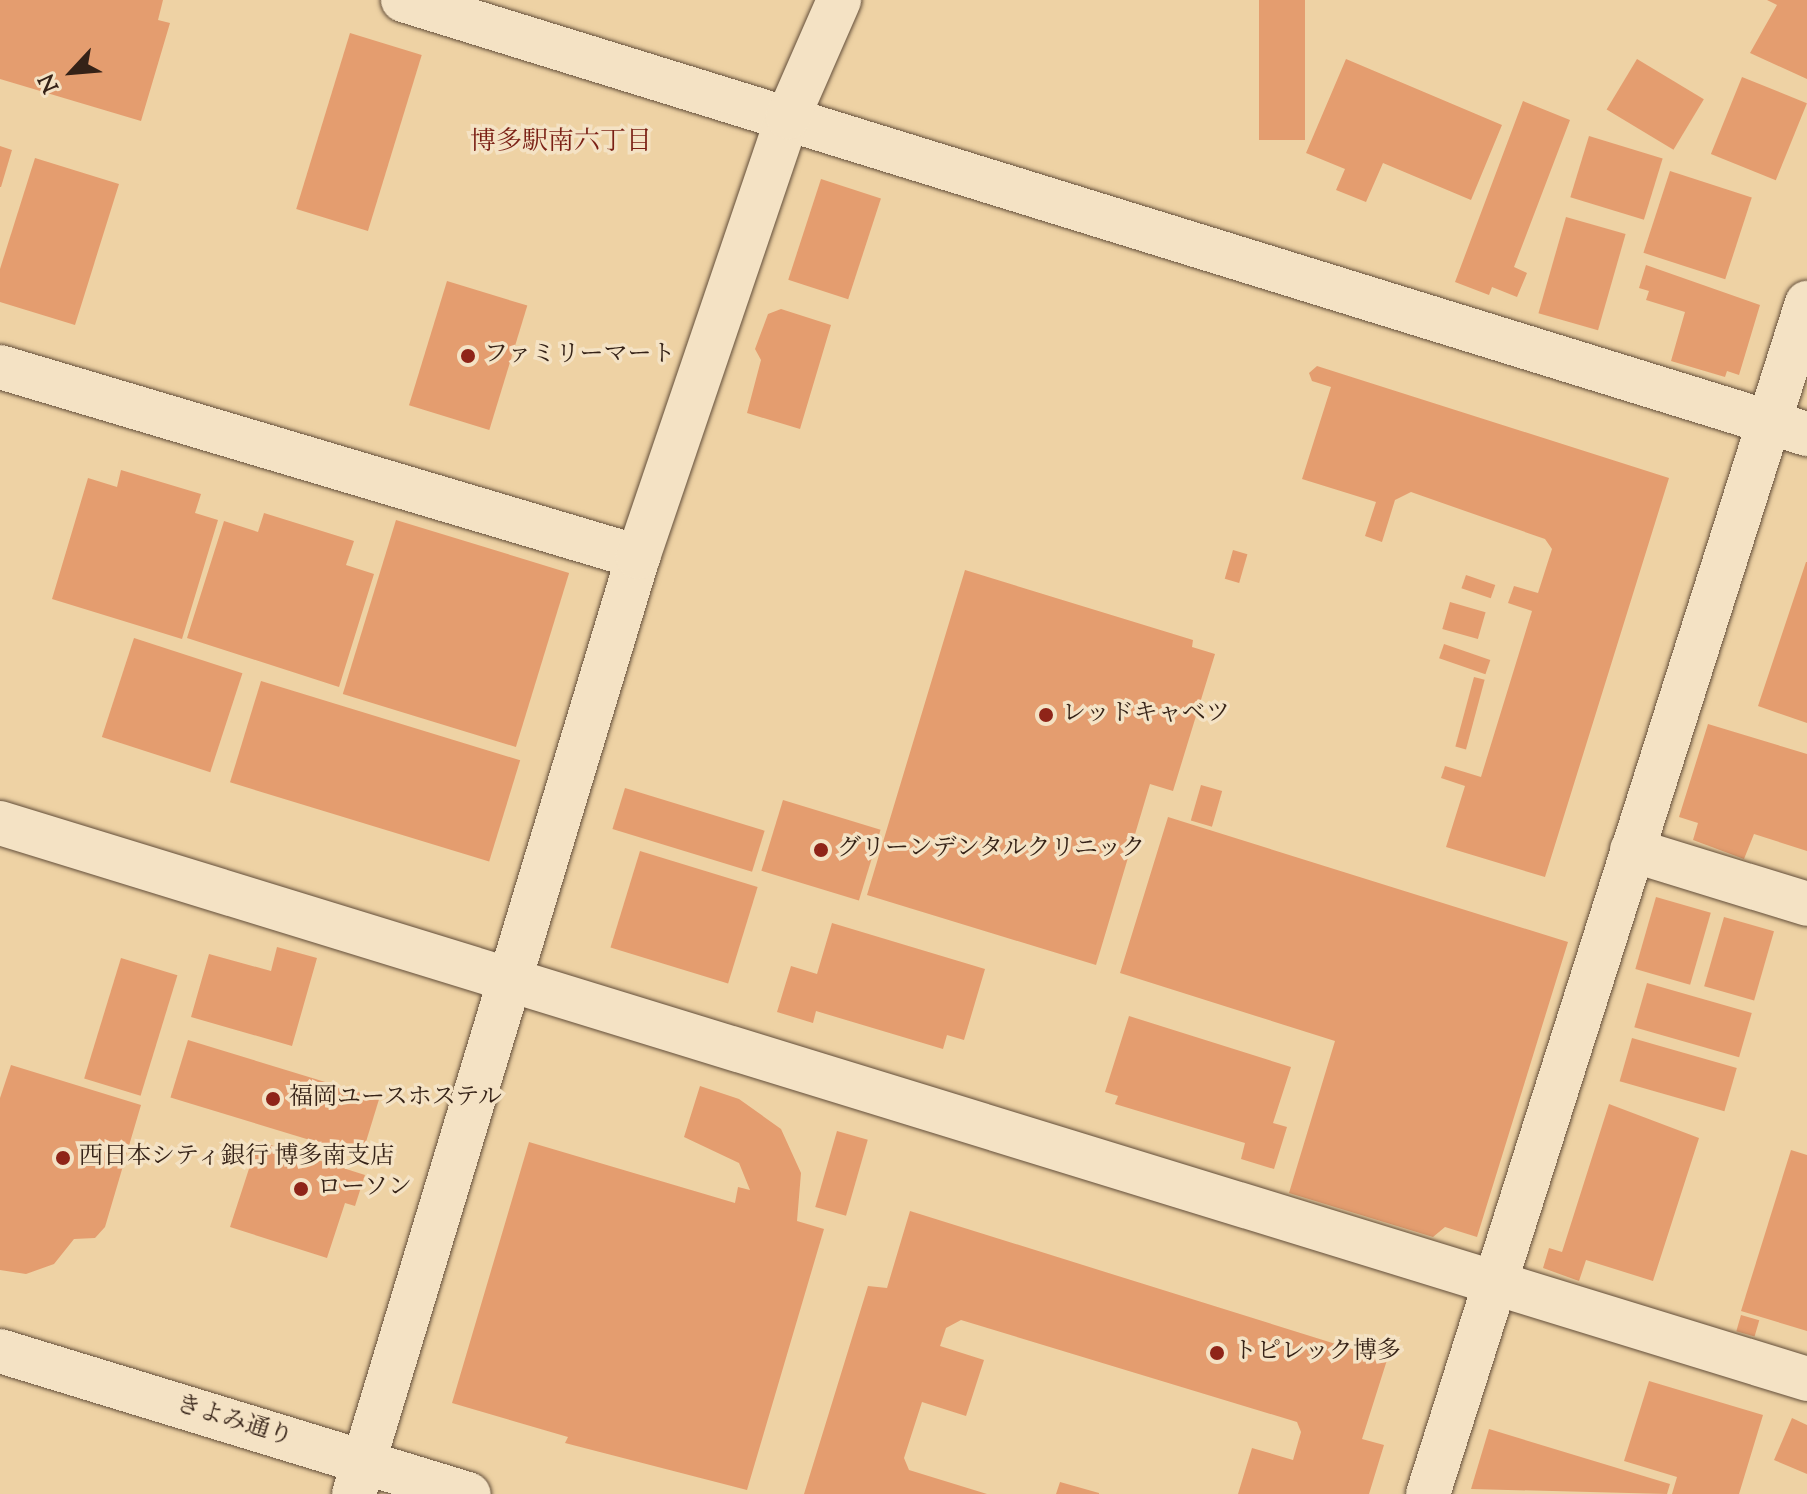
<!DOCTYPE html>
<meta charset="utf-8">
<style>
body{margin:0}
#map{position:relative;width:1807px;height:1494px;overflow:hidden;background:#eed2a4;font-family:"Sorts Mill Goudy","Noto Serif JP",serif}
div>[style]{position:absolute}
.building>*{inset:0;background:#e49d6f;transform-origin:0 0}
.roads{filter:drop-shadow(0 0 2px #634e3a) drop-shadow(0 0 2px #634e3a)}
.minor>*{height:44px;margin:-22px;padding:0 22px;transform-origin:22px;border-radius:22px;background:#f4e2c4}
.tertiary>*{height:44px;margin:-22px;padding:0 22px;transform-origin:22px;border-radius:22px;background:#f4e2c4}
.dots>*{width:22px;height:22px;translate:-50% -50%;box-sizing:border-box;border:4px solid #f4e2c4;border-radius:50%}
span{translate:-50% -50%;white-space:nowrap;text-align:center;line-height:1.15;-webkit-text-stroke:7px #f4e2c4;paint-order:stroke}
.poi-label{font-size:24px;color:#352217}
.left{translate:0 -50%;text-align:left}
.street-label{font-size:24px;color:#352217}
.neighbourhood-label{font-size:26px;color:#7a1f14}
.north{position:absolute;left:32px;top:32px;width:80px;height:80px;-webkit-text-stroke:6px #f4e2c4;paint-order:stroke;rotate:244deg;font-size:22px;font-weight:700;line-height:32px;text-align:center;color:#352217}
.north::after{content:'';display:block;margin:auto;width:28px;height:36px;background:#352217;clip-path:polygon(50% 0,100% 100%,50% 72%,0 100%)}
</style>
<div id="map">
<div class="building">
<div style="clip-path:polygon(0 0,163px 0,158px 20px,170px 23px,141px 121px,0 79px)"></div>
<div style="left:1259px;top:0;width:46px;height:140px"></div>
<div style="clip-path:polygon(1767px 0,1807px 0,1807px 79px,1750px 53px,1777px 5px)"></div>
<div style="left:350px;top:33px;width:75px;height:184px;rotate:17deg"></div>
<div style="clip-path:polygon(1346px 59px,1502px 125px,1471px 200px,1383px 163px,1366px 202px,1336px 190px,1345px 169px,1306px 153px)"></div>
<div style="left:1637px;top:59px;width:78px;height:59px;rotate:31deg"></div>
<div style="left:1742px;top:77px;width:70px;height:83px;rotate:22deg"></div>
<div style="clip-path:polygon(1523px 101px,1570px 120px,1514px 267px,1527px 273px,1517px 297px,1492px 287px,1489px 295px,1455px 282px)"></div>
<div style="left:1589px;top:136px;width:77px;height:64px;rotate:17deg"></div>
<div style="clip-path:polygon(0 146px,12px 150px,1px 187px,0 187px)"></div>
<div style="clip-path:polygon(35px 158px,119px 184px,75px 325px,0 302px,0 269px)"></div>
<div style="left:1670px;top:171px;width:86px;height:86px;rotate:18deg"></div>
<div style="left:821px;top:179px;width:63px;height:106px;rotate:18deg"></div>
<div style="left:1566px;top:217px;width:62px;height:100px;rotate:16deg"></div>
<div style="clip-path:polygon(1646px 265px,1760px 305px,1739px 375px,1727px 371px,1725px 377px,1671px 361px,1685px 312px,1646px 300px,1649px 291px,1639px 288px)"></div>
<div style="left:447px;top:281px;width:84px;height:130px;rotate:17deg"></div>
<div style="clip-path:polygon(781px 309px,831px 325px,800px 429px,747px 413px,761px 360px,755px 349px,768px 314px)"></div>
<div style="clip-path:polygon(1317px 366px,1669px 478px,1545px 877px,1446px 847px,1465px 786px,1441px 778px,1445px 766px,1481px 777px,1532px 611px,1508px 603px,1514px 586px,1538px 593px,1552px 549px,1545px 539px,1411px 492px,1395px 500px,1382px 542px,1365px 536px,1376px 502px,1302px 479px,1331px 387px,1312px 381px,1309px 373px)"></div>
<div style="clip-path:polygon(121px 470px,201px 494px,195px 513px,218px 520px,182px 639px,52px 599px,88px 478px,117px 487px)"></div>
<div style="clip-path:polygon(264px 513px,354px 541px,346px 565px,374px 574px,339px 687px,187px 638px,224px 521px,258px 532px)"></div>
<div style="left:396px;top:520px;width:181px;height:182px;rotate:17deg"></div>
<div style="left:1233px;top:550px;width:15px;height:30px;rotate:16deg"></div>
<div style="clip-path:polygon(1806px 562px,1807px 562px,1807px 723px,1758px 706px)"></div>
<div style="clip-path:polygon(965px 570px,1193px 640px,1192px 647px,1215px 654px,1173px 791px,1150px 784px,1096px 965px,867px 895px)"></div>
<div style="left:1466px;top:575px;width:31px;height:14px;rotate:19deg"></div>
<div style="left:1450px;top:602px;width:37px;height:28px;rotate:16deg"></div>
<div style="left:134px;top:638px;width:114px;height:104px;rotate:18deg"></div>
<div style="left:1444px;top:644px;width:49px;height:15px;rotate:19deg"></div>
<div style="left:1474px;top:677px;width:11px;height:72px;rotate:15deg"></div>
<div style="left:261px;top:681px;width:271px;height:106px;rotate:17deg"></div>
<div style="clip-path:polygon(1708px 724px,1807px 754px,1807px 851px,1754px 834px,1744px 859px,1693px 840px,1698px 823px,1679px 817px)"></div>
<div style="left:1201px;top:785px;width:22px;height:37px;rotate:16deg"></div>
<div style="left:625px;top:788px;width:146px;height:43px;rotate:17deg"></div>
<div style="left:783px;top:800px;width:102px;height:74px;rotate:17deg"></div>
<div style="clip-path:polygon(1168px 817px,1568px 942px,1477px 1237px,1445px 1227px,1433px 1237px,1289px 1193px,1335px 1041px,1120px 973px)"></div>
<div style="left:640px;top:851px;width:123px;height:101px;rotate:17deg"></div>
<div style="left:1656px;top:897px;width:57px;height:75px;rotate:16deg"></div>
<div style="left:1724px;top:917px;width:52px;height:72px;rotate:16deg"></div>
<div style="clip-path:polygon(832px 923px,985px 969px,964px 1040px,947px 1035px,943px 1049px,816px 1011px,813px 1023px,777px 1012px,791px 966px,817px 974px)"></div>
<div style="clip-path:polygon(277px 947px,317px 958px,292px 1046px,191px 1017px,209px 954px,271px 971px)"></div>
<div style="left:121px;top:958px;width:59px;height:126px;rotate:17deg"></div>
<div style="left:1647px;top:983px;width:109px;height:46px;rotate:16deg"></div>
<div style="clip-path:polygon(1129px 1016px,1291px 1067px,1273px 1123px,1287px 1127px,1274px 1169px,1241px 1159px,1245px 1143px,1115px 1104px,1118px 1096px,1105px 1092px)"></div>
<div style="left:1632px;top:1038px;width:109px;height:45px;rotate:16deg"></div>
<div style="left:188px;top:1040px;width:200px;height:60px;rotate:17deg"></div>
<div style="clip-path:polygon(11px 1065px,141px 1105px,105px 1227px,95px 1238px,74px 1239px,54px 1264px,26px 1274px,0 1270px,0 1098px)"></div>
<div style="clip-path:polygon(700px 1086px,739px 1099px,781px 1129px,801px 1173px,797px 1221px,824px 1229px,747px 1490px,565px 1443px,568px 1437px,452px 1403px,529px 1142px,735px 1203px,738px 1187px,750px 1190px,739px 1163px,684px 1137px)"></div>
<div style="clip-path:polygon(1609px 1104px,1699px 1138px,1653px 1281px,1586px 1260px,1579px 1281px,1543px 1268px,1549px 1248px,1562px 1252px)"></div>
<div style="left:837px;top:1131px;width:32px;height:79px;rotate:16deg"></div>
<div style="clip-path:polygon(258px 1141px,365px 1175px,355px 1206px,345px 1203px,327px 1258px,230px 1227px)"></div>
<div style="clip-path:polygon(1791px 1150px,1807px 1155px,1807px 1331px,1741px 1311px)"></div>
<div style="clip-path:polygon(910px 1211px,1387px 1360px,1362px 1439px,1384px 1445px,1369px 1494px,1238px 1494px,1252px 1448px,1293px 1460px,1301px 1432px,1297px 1422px,961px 1320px,946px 1328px,940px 1346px,984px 1360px,966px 1416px,922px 1402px,904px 1458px,909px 1470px,987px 1494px,804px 1494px,868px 1286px,887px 1288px)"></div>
<div style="left:1741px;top:1315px;width:19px;height:17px;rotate:16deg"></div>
<div style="clip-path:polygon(1649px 1381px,1763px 1415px,1739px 1494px,1672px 1494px,1677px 1477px,1624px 1461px)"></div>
<div style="clip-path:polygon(1792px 1418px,1807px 1425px,1807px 1474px,1774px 1460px)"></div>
<div style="clip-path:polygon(1489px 1429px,1670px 1484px,1667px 1494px,1471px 1489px)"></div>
<div style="clip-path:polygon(1060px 1482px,1099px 1493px,1099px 1494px,1056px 1494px)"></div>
</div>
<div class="roads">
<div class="minor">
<div style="left:403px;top:0;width:1470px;rotate:17.18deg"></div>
<div style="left:0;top:367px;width:666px;rotate:16.58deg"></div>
<div style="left:0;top:823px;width:1891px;rotate:17.1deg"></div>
<div style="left:1632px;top:850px;width:183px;rotate:17.1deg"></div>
</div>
<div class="tertiary">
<div style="left:0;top:1351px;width:490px;rotate:17deg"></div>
<div style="left:354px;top:1494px;width:979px;rotate:-73.14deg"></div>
<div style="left:638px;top:557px;width:465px;rotate:-71.2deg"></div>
<div style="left:788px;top:117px;width:128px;rotate:-66.4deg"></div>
<div style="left:1428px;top:1494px;width:1250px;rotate:-72.35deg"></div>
</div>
</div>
<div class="dots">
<div style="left:468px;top:356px;background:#8f2418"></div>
<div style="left:1046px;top:715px;background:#8f2418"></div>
<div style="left:821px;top:850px;background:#8f2418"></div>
<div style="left:273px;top:1099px;background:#8f2418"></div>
<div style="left:63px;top:1158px;background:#8f2418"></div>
<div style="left:301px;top:1189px;background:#8f2418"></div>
<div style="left:1217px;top:1353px;background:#8f2418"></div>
</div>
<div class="poi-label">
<span class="left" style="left:484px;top:356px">ファミリーマート</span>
<span class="left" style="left:1062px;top:715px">レッドキャベツ</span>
<span class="left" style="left:837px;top:850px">グリーンデンタルクリニック</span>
<span class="left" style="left:289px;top:1099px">福岡ユースホステル</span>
<span class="left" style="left:79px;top:1158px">西日本シティ銀行 博多南支店</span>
<span class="left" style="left:317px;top:1189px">ローソン</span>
<span class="left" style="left:1233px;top:1353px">トピレック博多</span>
</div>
<div class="street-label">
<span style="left:234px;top:1422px;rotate:17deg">きよみ通り</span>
</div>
<div class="neighbourhood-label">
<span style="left:561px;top:143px">博多駅南六丁目</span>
</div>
<div class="north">N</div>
</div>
